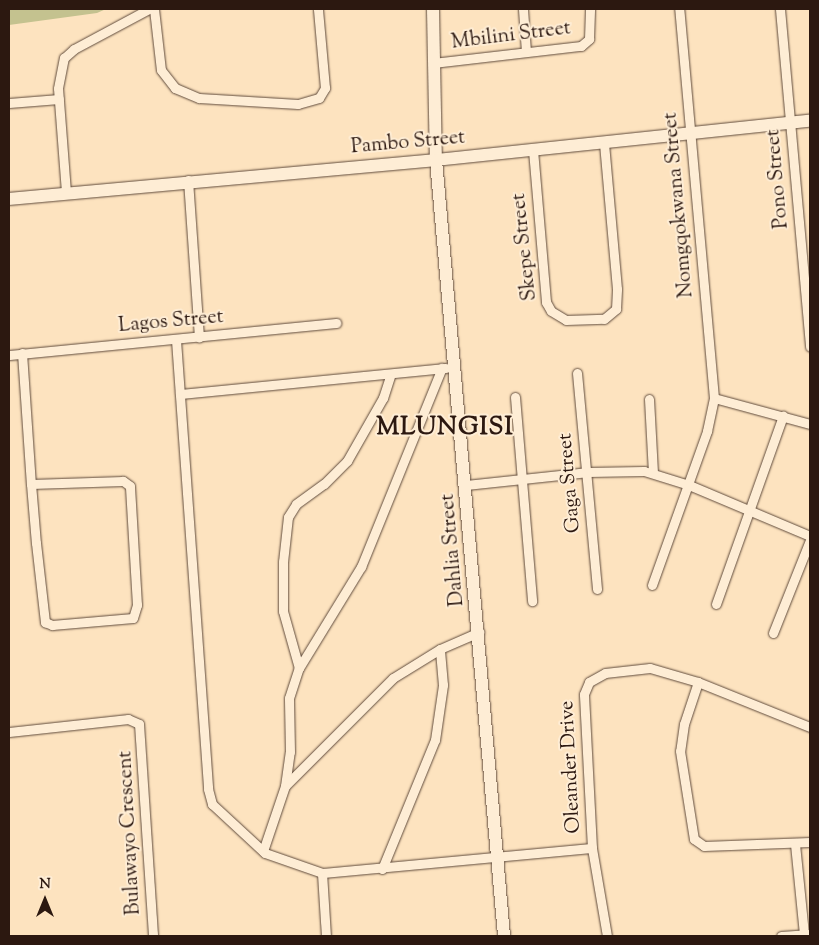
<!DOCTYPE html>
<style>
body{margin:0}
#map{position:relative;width:819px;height:945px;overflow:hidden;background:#fde3bf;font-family:"Sorts Mill Goudy",serif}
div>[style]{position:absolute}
.green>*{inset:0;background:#c4c28f}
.roads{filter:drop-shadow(0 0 1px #604b3c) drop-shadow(0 0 1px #604b3c)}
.street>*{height:9px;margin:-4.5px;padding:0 4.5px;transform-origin:4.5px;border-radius:4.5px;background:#feedd5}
.secondary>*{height:12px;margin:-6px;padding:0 6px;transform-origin:6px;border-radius:6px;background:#feedd5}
span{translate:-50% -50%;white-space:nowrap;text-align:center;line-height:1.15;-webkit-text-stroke:4px #feedd5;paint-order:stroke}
.street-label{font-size:20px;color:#2c1810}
.district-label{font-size:25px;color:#2c1810;font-weight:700;letter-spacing:1px}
.frame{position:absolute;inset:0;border:10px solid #2c1810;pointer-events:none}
.north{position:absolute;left:20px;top:875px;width:50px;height:50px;-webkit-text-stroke:4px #feedd5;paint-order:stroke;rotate:0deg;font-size:14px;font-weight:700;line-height:20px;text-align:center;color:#2c1810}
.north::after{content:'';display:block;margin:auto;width:18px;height:22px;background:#2c1810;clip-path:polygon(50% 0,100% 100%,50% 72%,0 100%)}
</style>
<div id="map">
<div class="green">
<div style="clip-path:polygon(9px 9px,106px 9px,97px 13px,9px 25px)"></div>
</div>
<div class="roads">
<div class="street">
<div style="left:154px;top:9px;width:61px;rotate:83.5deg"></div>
<div style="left:161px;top:70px;width:23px;rotate:52deg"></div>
<div style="left:175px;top:88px;width:26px;rotate:23deg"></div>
<div style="left:199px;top:98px;width:99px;rotate:3.5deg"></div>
<div style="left:298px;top:104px;width:22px;rotate:-16deg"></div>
<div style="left:319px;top:98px;width:12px;rotate:-59deg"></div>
<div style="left:325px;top:88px;width:79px;rotate:-95.1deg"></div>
<div style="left:523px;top:9px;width:43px;rotate:86deg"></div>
<div style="left:780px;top:9px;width:339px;rotate:84.9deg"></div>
<div style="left:433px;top:63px;width:149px;rotate:-6.6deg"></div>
<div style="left:581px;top:46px;width:11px;rotate:-41deg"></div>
<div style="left:589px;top:39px;width:30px;rotate:-88deg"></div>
<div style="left:9px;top:103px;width:50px;rotate:-4.6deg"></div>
<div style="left:533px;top:150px;width:153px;rotate:85.1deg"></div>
<div style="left:546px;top:302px;width:10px;rotate:61deg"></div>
<div style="left:551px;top:311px;width:17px;rotate:31deg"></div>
<div style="left:566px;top:320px;width:38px;rotate:-2deg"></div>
<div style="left:604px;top:319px;width:16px;rotate:-40deg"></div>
<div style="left:616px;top:309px;width:20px;rotate:-87deg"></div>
<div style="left:617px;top:289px;width:147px;rotate:-95.1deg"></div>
<div style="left:188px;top:180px;width:158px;rotate:86deg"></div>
<div style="left:66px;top:192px;width:104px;rotate:-94.4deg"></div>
<div style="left:58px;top:88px;width:31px;rotate:-79deg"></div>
<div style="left:64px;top:58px;width:13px;rotate:-42deg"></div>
<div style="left:74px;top:49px;width:85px;rotate:-28.1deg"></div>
<div style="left:176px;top:340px;width:450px;rotate:85.9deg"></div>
<div style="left:208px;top:789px;width:16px;rotate:75deg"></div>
<div style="left:212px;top:804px;width:72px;rotate:42.8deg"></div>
<div style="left:265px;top:853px;width:60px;rotate:19.3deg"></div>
<div style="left:322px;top:873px;width:271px;rotate:-5.3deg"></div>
<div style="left:22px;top:353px;width:131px;rotate:86.1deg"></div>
<div style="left:31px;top:484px;width:59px;rotate:85.2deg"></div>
<div style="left:36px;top:543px;width:80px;rotate:83.5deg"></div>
<div style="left:45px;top:622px;width:8px;rotate:23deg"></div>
<div style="left:52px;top:625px;width:81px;rotate:-4.9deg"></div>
<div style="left:133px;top:618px;width:14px;rotate:-73deg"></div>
<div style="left:137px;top:605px;width:119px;rotate:-93.4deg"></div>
<div style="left:130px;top:486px;width:9px;rotate:-144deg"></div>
<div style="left:123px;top:481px;width:92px;rotate:178.1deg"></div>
<div style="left:9px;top:355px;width:329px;rotate:-5.6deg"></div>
<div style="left:577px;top:373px;width:217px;rotate:84.7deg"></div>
<div style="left:180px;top:394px;width:267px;rotate:-5.6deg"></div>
<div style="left:515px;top:397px;width:205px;rotate:85.2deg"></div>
<div style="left:714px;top:398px;width:99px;rotate:15.2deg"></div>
<div style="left:649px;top:399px;width:74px;rotate:86.9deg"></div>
<div style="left:466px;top:485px;width:123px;rotate:-6.1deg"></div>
<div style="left:588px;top:472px;width:56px;rotate:-1deg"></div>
<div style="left:644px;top:471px;width:47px;rotate:17.3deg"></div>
<div style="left:689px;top:485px;width:131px;rotate:22.9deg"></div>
<div style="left:652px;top:585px;width:164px;rotate:-70.3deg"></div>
<div style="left:707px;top:431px;width:34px;rotate:-78deg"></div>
<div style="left:714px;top:398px;width:391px;rotate:-95.1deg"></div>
<div style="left:716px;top:604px;width:200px;rotate:-70.4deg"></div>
<div style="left:773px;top:633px;width:100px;rotate:-68.3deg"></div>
<div style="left:299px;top:668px;width:59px;rotate:-105.7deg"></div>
<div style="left:283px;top:611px;width:49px;rotate:-90deg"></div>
<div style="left:283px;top:562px;width:45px;rotate:-83.7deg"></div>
<div style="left:288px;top:517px;width:15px;rotate:-58deg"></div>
<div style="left:296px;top:504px;width:34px;rotate:-36deg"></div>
<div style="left:324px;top:484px;width:33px;rotate:-45deg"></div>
<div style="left:347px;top:461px;width:73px;rotate:-60.3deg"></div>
<div style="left:383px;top:398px;width:25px;rotate:-72deg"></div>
<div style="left:698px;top:682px;width:44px;rotate:108.4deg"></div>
<div style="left:684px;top:724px;width:27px;rotate:98deg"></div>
<div style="left:680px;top:751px;width:89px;rotate:81deg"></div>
<div style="left:694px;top:839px;width:12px;rotate:35deg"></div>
<div style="left:704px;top:846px;width:106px;rotate:-2.2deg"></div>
<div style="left:9px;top:732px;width:120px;rotate:-6.2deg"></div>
<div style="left:128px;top:719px;width:12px;rotate:24deg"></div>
<div style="left:139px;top:724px;width:212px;rotate:86.2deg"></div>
<div style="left:286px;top:785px;width:151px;rotate:-45deg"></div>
<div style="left:393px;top:678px;width:55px;rotate:-31.7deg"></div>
<div style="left:440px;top:649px;width:43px;rotate:-23.6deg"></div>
<div style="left:795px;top:844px;width:90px;rotate:84.3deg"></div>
<div style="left:263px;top:851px;width:69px;rotate:-71.3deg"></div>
<div style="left:285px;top:786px;width:34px;rotate:-82deg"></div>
<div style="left:290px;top:752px;width:54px;rotate:-91.1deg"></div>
<div style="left:289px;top:698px;width:32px;rotate:-72deg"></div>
<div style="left:299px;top:668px;width:119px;rotate:-58.5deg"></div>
<div style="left:361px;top:567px;width:215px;rotate:-67.9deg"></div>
<div style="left:382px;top:869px;width:139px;rotate:-67.7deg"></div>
<div style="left:435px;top:740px;width:56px;rotate:-81.7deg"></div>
<div style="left:443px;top:685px;width:36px;rotate:-95deg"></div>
<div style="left:322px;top:873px;width:63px;rotate:86.4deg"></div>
<div style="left:607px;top:936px;width:89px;rotate:-99.7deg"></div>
<div style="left:592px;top:848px;width:154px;rotate:-93deg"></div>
<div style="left:584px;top:694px;width:13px;rotate:-67deg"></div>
<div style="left:589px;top:682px;width:18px;rotate:-29deg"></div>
<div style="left:605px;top:673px;width:45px;rotate:-6.3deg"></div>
<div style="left:650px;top:668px;width:50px;rotate:16.3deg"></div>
<div style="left:698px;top:682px;width:121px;rotate:21.9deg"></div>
<div style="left:781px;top:936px;width:29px;rotate:-4deg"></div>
</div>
<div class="secondary">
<div style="left:433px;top:9px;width:151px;rotate:88.9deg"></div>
<div style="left:436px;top:160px;width:779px;rotate:84.99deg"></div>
<div style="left:9px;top:199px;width:429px;rotate:-5.2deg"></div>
<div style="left:436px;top:160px;width:376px;rotate:-6deg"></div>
</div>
</div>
<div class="street-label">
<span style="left:511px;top:36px;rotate:-7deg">Mbilini Street</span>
<span style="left:408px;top:143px;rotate:-5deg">Pambo Street</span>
<span style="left:778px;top:179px;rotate:-95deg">Pono Street</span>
<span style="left:679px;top:205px;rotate:-95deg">Nomgqokwana Street</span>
<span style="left:525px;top:247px;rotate:-96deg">Skepe Street</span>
<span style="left:171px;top:322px;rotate:-5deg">Lagos Street</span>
<span style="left:570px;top:483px;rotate:-95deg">Gaga Street</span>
<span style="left:453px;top:550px;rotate:-95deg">Dahlia Street</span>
<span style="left:571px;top:767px;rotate:-93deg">Oleander Drive</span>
<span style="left:130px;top:833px;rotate:-93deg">Bulawayo Crescent</span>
</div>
<div class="district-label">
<span style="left:445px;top:428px">MLUNGISI</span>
</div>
<div class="frame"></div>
<div class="north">N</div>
</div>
